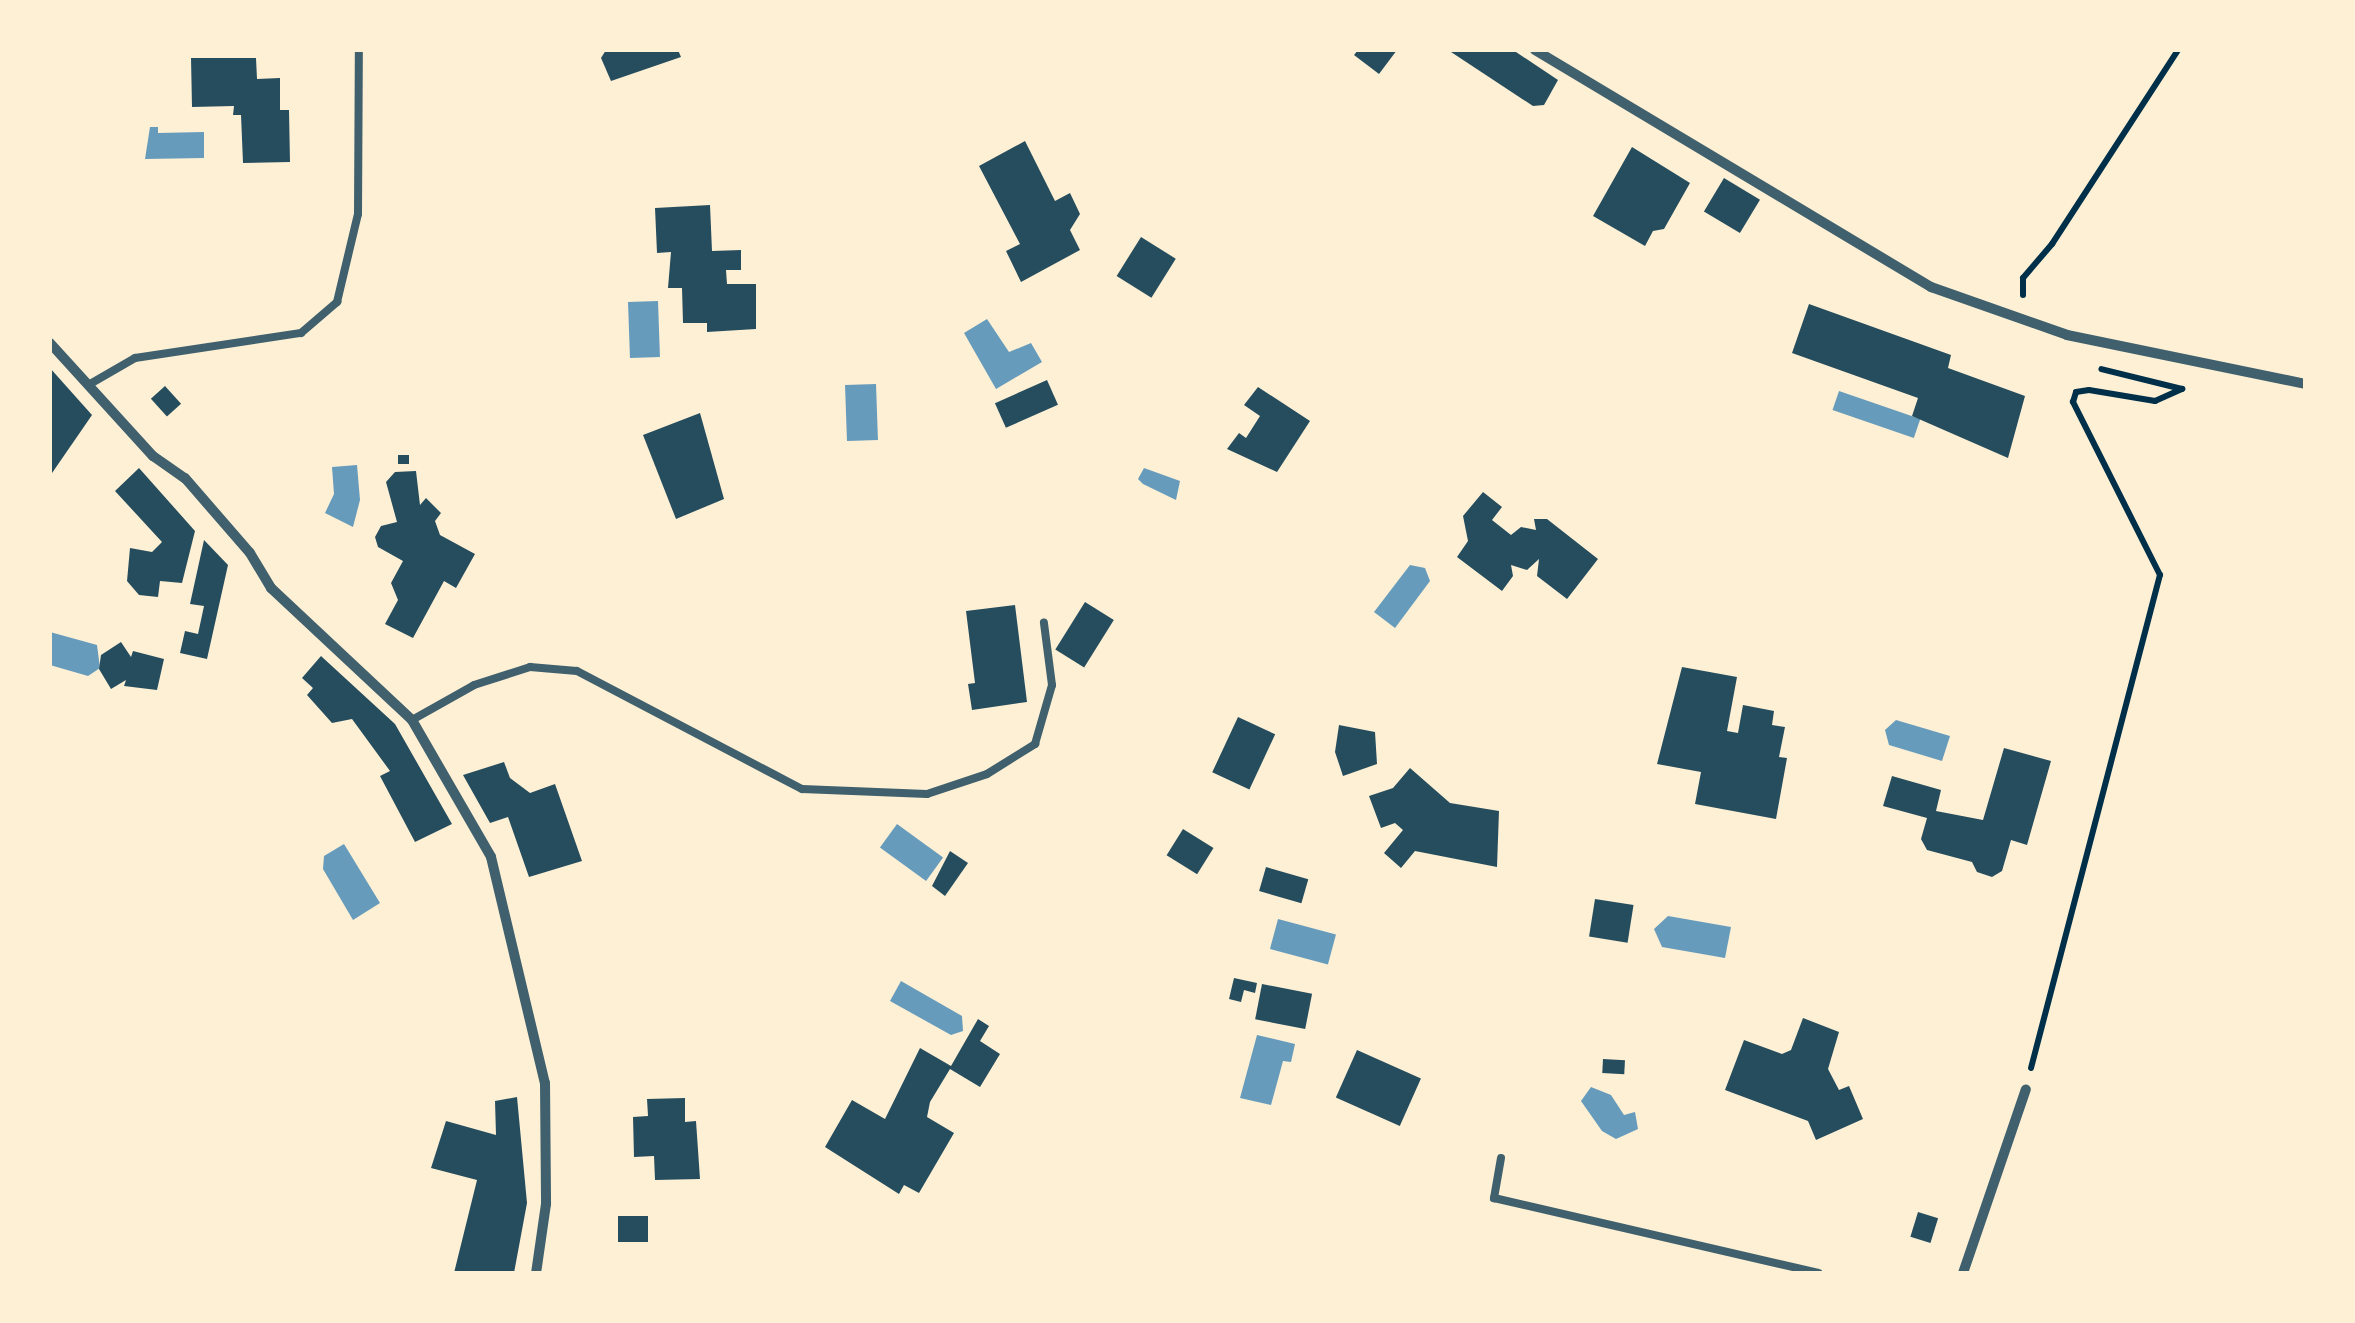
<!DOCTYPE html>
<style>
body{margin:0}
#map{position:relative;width:2355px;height:1323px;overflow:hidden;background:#fdf0d5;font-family:"Public Sans",sans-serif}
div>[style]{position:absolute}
.water>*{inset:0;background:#669bbc;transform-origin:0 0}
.building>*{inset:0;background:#264d5e;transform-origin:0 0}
.path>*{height:6px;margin:-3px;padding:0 3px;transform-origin:3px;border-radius:3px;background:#003049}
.service>*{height:8px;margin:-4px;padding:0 4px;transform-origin:4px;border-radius:4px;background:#3f606c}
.minor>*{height:10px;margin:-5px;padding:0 5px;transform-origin:5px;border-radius:5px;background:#3f606c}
span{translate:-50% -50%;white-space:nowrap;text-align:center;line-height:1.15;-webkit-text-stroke:10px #fdf0d5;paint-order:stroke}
.frame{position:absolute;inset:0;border:52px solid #fdf0d5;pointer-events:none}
</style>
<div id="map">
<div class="water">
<div style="clip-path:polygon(150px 127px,158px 127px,158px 133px,204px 132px,204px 158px,145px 159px)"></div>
<div style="left:658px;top:301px;width:56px;height:30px;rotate:88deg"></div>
<div style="clip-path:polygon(987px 319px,1009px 352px,1031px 343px,1042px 362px,996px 389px,964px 333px)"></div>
<div style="left:876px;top:384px;width:56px;height:31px;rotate:88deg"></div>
<div style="left:1839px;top:391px;width:86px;height:20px;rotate:19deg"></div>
<div style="clip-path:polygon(357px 465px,360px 500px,353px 527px,325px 513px,334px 494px,332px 467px)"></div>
<div style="clip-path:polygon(1144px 468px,1180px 481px,1176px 500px,1143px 484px,1138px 479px)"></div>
<div style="clip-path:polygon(1410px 565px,1425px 568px,1430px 581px,1395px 628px,1374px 612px)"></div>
<div style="clip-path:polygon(50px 632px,97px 645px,100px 668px,88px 676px,50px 665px)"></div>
<div style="clip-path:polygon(1896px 720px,1950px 736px,1942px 761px,1889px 745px,1885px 730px)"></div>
<div style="left:897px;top:824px;width:57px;height:29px;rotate:36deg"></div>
<div style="clip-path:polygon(344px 844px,380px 903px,353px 920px,323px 869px,324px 856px)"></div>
<div style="clip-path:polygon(1668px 916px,1731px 927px,1725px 958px,1662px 947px,1654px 929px)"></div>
<div style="left:1278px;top:919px;width:60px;height:31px;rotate:15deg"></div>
<div style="clip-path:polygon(901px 981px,962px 1016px,963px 1031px,951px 1035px,890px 1001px)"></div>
<div style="clip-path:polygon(1257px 1035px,1295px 1044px,1291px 1062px,1283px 1061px,1271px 1105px,1240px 1098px)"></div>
<div style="clip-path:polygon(1591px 1087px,1611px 1095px,1624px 1115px,1635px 1112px,1638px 1129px,1616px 1139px,1602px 1131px,1581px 1101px)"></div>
</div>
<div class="building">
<div style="clip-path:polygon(606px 50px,678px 50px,681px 57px,611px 81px,601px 58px)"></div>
<div style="clip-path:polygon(1358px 50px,1397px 50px,1379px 74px,1354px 55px)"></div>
<div style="clip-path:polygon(1448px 50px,1513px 50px,1558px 80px,1544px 105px,1533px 106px)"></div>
<div style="clip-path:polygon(191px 58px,256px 58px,257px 79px,280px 78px,280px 110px,289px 110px,290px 162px,243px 163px,241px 115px,233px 115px,234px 106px,192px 107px)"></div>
<div style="clip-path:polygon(1025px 141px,1055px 201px,1070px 193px,1080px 214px,1070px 230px,1080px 250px,1021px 282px,1006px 251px,1020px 244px,979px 166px)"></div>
<div style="clip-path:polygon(1632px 147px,1690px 183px,1664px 229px,1653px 231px,1645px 246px,1593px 216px)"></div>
<div style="left:1724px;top:178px;width:42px;height:39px;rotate:31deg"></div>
<div style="clip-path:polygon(710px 205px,712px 251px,741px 250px,741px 270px,726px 270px,727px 284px,756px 284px,756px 329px,707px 332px,707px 323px,683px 323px,682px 288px,668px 288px,671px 252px,657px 253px,655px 208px)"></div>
<div style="left:1141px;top:237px;width:41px;height:46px;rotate:32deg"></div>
<div style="clip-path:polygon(1809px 304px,1951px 355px,1948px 368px,2025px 396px,2008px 458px,1912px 416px,1918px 398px,1792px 353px)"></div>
<div style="clip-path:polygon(50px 368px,92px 415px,50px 476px)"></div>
<div style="left:1047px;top:380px;width:27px;height:57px;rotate:66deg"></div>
<div style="left:165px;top:386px;width:24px;height:19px;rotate:48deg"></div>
<div style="clip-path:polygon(1258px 387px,1310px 421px,1277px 472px,1227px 449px,1239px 433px,1246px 438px,1260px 416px,1244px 405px)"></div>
<div style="clip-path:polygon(700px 413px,724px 499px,676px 519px,643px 435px)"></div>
<div style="left:398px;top:455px;width:11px;height:9px"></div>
<div style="clip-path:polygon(139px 468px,195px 531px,182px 583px,160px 581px,158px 597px,139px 595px,127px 581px,130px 548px,152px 552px,162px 542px,115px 491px)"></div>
<div style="clip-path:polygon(416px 471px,420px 505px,426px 498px,441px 513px,435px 521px,440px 535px,475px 554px,456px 588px,444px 581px,413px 638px,385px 624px,398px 600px,391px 583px,403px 561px,378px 547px,375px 537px,381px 526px,397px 522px,386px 482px,395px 472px)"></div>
<div style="clip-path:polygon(1483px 492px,1502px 507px,1492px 520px,1511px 535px,1521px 527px,1536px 530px,1534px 519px,1547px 519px,1598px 559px,1567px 599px,1537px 576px,1539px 559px,1527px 570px,1511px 565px,1513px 576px,1502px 591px,1457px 557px,1468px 541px,1463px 516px)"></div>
<div style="clip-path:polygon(204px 540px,228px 565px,207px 659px,180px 653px,185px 631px,198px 634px,204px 606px,190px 604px)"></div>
<div style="left:1085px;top:602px;width:34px;height:56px;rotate:32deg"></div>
<div style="clip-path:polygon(1015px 605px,1027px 702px,972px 710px,968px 684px,975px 683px,966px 611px)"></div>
<div style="clip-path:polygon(121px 642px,131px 657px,133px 651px,164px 659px,157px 690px,124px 686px,126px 680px,111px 689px,99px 669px,101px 655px)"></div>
<div style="clip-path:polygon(321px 656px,395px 724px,452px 824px,415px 842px,380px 776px,390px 771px,352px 719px,332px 723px,307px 695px,313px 688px,302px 678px)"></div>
<div style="clip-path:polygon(1682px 667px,1737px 677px,1727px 731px,1738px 733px,1743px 705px,1774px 711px,1772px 725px,1785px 727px,1779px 757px,1787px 758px,1776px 819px,1695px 804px,1701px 772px,1657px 764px)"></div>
<div style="left:1238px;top:717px;width:41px;height:61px;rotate:25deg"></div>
<div style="clip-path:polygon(1339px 725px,1375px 732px,1377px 764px,1343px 776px,1335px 752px)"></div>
<div style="clip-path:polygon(2004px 748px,2051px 761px,2027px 845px,2011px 840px,2002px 871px,1992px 877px,1977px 872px,1972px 862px,1927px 850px,1921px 839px,1927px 818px,1883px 806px,1892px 776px,1941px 790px,1936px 811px,1983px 820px)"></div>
<div style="clip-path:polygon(504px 762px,510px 778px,530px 793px,555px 784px,582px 861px,529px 877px,508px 817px,490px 823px,463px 775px)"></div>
<div style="clip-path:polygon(1410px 768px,1450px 803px,1499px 811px,1497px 867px,1415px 851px,1401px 868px,1384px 853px,1403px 830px,1395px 823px,1381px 828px,1369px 796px,1393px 788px)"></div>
<div style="left:1183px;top:829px;width:36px;height:31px;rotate:32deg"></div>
<div style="clip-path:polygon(950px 851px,968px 863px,945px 896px,932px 886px)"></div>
<div style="left:1266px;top:867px;width:44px;height:25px;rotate:16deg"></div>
<div style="left:1595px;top:899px;width:39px;height:38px;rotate:9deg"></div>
<div style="clip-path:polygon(1234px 978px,1257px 983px,1255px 993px,1244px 990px,1241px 1002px,1229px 999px)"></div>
<div style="left:1262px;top:984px;width:51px;height:36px;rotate:11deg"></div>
<div style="clip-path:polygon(1803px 1018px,1839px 1032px,1828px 1069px,1839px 1090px,1849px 1086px,1863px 1119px,1816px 1140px,1808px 1121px,1725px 1090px,1744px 1040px,1782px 1054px,1791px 1050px)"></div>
<div style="clip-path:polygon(978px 1019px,989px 1026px,980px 1041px,1000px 1054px,980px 1087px,950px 1069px,930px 1102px,927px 1117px,954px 1133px,919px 1193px,904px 1185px,899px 1194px,825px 1147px,852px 1100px,885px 1119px,920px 1048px,951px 1066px)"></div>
<div style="left:1357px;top:1050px;width:70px;height:52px;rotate:24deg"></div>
<div style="left:1603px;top:1059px;width:22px;height:14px;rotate:3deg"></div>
<div style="clip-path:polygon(517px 1097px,527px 1203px,514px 1273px,454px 1273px,477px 1180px,431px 1168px,446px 1121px,496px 1135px,495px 1101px)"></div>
<div style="clip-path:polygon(685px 1098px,685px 1122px,696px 1121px,700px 1179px,655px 1180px,654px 1156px,634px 1157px,633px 1117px,648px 1116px,647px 1099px)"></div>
<div style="left:1918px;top:1212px;width:21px;height:26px;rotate:17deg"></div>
<div style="left:618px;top:1216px;width:30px;height:26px"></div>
</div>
<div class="path">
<div style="left:2023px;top:295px;width:17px;rotate:-90deg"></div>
<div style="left:2023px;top:278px;width:45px;rotate:-49.5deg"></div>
<div style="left:2052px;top:244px;width:231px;rotate:-57deg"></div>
<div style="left:2031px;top:1068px;width:510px;rotate:-75.34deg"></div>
<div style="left:2160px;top:575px;width:194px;rotate:-116.7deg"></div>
<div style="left:2073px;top:402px;width:10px;rotate:-73deg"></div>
<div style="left:2076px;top:392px;width:13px;rotate:-9deg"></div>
<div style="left:2089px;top:390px;width:67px;rotate:9.5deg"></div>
<div style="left:2155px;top:401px;width:30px;rotate:-24deg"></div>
<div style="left:2182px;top:389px;width:83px;rotate:-166.1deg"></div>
</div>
<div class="service">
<div style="left:90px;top:384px;width:52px;rotate:-30deg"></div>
<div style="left:135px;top:358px;width:168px;rotate:-8.6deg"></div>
<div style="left:301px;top:333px;width:48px;rotate:-40.7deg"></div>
<div style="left:337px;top:302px;width:90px;rotate:-76.6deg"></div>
<div style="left:358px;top:214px;width:164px;rotate:-89.7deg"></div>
<div style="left:412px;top:720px;width:71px;rotate:-29.4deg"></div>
<div style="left:474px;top:685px;width:59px;rotate:-17.8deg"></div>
<div style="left:530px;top:667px;width:47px;rotate:4.9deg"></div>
<div style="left:577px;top:671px;width:254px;rotate:27.7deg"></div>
<div style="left:802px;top:789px;width:125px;rotate:2.3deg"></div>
<div style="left:927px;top:794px;width:63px;rotate:-18.4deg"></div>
<div style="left:987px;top:774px;width:57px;rotate:-32deg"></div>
<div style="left:1035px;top:744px;width:61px;rotate:-73.9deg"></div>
<div style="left:1052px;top:685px;width:63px;rotate:-97.4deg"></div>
<div style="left:1501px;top:1158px;width:41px;rotate:99.9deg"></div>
<div style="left:1494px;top:1198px;width:333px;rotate:13deg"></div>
</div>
<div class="minor">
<div style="left:1535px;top:50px;width:462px;rotate:30.9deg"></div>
<div style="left:1931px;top:287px;width:144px;rotate:19.4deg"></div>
<div style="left:2067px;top:335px;width:243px;rotate:11.6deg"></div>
<div style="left:50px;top:343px;width:153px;rotate:47.7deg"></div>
<div style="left:153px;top:456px;width:39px;rotate:35deg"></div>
<div style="left:185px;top:478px;width:99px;rotate:49.1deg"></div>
<div style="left:250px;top:553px;width:41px;rotate:59deg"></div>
<div style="left:271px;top:588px;width:193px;rotate:43.1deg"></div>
<div style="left:412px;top:720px;width:158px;rotate:60deg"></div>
<div style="left:491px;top:857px;width:232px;rotate:76.6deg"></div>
<div style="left:545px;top:1083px;width:121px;rotate:89.5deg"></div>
<div style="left:546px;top:1204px;width:70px;rotate:98.2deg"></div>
<div style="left:1963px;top:1273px;width:194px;rotate:-71.1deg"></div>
</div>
<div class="frame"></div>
</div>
